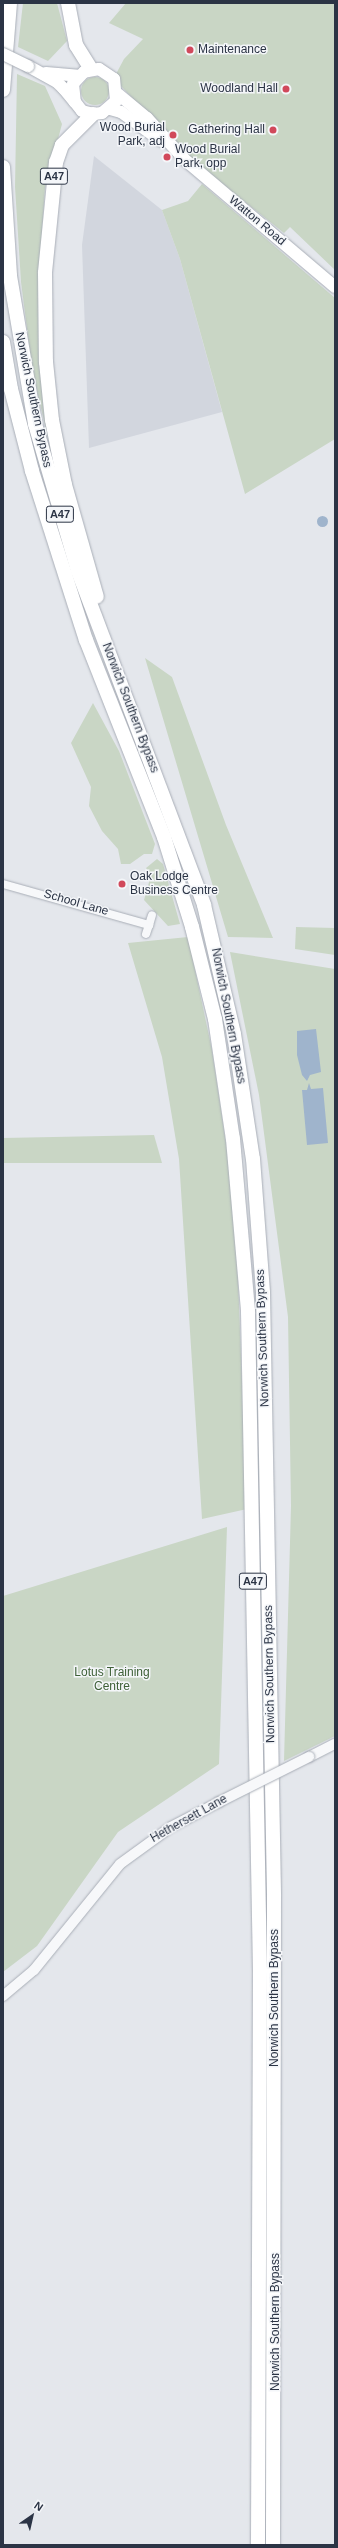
<!DOCTYPE html>
<style>
body{margin:0}
#map{position:relative;width:338px;height:2548px;overflow:hidden;background:#e4e7ec;font-family:Arial,sans-serif}
div>[style]{position:absolute}
.built>*{inset:0;background:#d2d6de}
.green>*{inset:0;background:#c9d6c5}
.round{border-radius:50%}
.water>*{inset:0;background:#9fb4cc}
.roads{filter:drop-shadow(0 0 1px #a9aeb7) drop-shadow(0 0 1px #a9aeb7)}
.minor>*{height:8px;margin:-4px;padding:0 4px;transform-origin:4px;border-radius:4px;background:#f7f8fa}
.tertiary>*{height:10px;margin:-5px;padding:0 5px;transform-origin:5px;border-radius:5px;background:#f7f8fa}
.secondary>*{height:12px;margin:-6px;padding:0 6px;transform-origin:6px;border-radius:6px;background:#fff}
.trunk>*{height:14px;margin:-7px;padding:0 7px;transform-origin:7px;border-radius:7px;background:#fff}
.bridges{filter:drop-shadow(0 0 1px #a9aeb7) drop-shadow(0 0 1px #a9aeb7)}
.tertiary-bridge>*{height:10px;margin:-5px;padding:0 5px;transform-origin:5px;border-radius:5px;background:#f7f8fa}
.secondary-bridge>*{height:12px;margin:-6px;padding:0 6px;transform-origin:6px;border-radius:6px;background:#fff}
.dots>*{width:11px;height:11px;translate:-50% -50%;box-sizing:border-box;border:2px solid #f4f6f9;border-radius:50%}
span{translate:-50% -50%;white-space:nowrap;text-align:center;line-height:1.15;-webkit-text-stroke:3px #f4f6f9;paint-order:stroke}
.shield-label span{padding:1px 3px;background:#f4f6f9;border:1px solid;border-radius:3px;-webkit-text-stroke-width:0}
.shield-label{font-size:11px;color:#2b3445;font-weight:700}
.poi-label{font-size:12px;color:#2b3445}
.left{translate:0 -50%;text-align:left}
.right{translate:-100% -50%;text-align:right}
.street-label{font-size:12px;color:#2b3445}
.park-label{font-size:12px;color:#3f6138}
.frame{position:absolute;inset:0;border:4px solid #2b3445;pointer-events:none}
.north{position:absolute;left:12px;top:2496px;width:40px;height:40px;-webkit-text-stroke:3px #f4f6f9;paint-order:stroke;rotate:34deg;font-size:11px;font-weight:700;line-height:16px;text-align:center;color:#2b3445}
.north::after{content:'';display:block;margin:auto;width:14px;height:18px;background:#2b3445;clip-path:polygon(50% 0,100% 100%,50% 72%,0 100%)}
</style>
<div id="map">
<div class="built">
<div style="clip-path:polygon(94px 156px,162px 210px,180px 259px,222px 412px,89px 448px,82px 245px)"></div>
</div>
<div class="green">
<div style="clip-path:polygon(23px 3px,57px 3px,67px 41px,48px 61px,18px 47px)"></div>
<div style="clip-path:polygon(126px 3px,335px 3px,335px 270px,290px 227px,284px 233px,186px 155px,121px 86px,116px 74px,124px 59px,143px 39px,109px 23px)"></div>
<div style="clip-path:polygon(17px 74px,45px 86px,62px 124px,45px 188px,39px 279px,60px 487px,33px 375px,21px 282px,15px 187px)"></div>
<div class="round" style="left:81px;top:77px;width:28px;height:28px"></div>
<div style="clip-path:polygon(202px 184px,335px 298px,335px 439px,245px 494px,180px 259px,162px 210px,188px 201px)"></div>
<div style="clip-path:polygon(145px 658px,172px 677px,226px 825px,273px 938px,228px 937px)"></div>
<div style="clip-path:polygon(93px 703px,119px 751px,155px 844px,152px 854px,144px 854px,130px 864px,121px 864px,118px 849px,102px 831px,89px 806px,91px 787px,71px 743px)"></div>
<div style="clip-path:polygon(157px 859px,163px 864px,180px 924px,168px 926px,144px 900px,151px 875px,146px 868px)"></div>
<div style="clip-path:polygon(296px 927px,335px 928px,335px 955px,295px 949px)"></div>
<div style="clip-path:polygon(188px 937px,212px 1050px,235px 1203px,247px 1509px,202px 1519px,179px 1159px,162px 1057px,128px 943px)"></div>
<div style="clip-path:polygon(230px 952px,335px 969px,335px 1736px,284px 1761px,291px 1506px,288px 1317px,259px 1095px)"></div>
<div style="clip-path:polygon(154px 1135px,162px 1163px,3px 1163px,3px 1138px)"></div>
<div style="clip-path:polygon(227px 1527px,219px 1764px,118px 1832px,37px 1946px,3px 1972px,3px 1596px)"></div>
</div>
<div class="water">
<div class="round" style="left:316.5px;top:515.5px;width:11px;height:11px"></div>
<div style="clip-path:polygon(316px 1029px,321px 1072px,310px 1075px,307px 1081px,302px 1075px,297px 1055px,297px 1031px)"></div>
<div style="clip-path:polygon(309px 1083px,311px 1089px,323px 1088px,328px 1143px,307px 1145px,302px 1090px,307px 1090px)"></div>
</div>
<div class="roads">
<div class="minor">
<div style="left:3px;top:884px;width:152px;rotate:15.7deg"></div>
<div style="left:149px;top:925px;width:10px;rotate:-73deg"></div>
<div style="left:146px;top:934px;width:9px;rotate:-72deg"></div>
</div>
<div class="tertiary">
<div style="left:309px;top:1757px;width:29px;rotate:-27deg"></div>
<div style="left:3px;top:1996px;width:40px;rotate:-40deg"></div>
<div style="left:34px;top:1970px;width:136px;rotate:-50.9deg"></div>
<div style="left:120px;top:1864px;width:63px;rotate:-36deg"></div>
<div style="left:171px;top:1827px;width:54px;rotate:-27.5deg"></div>
</div>
<div class="secondary">
<div style="left:28px;top:66px;width:33px;rotate:29deg"></div>
<div style="left:57px;top:82px;width:10px;rotate:45deg"></div>
<div style="left:64px;top:89px;width:17px;rotate:50deg"></div>
<div style="left:75px;top:102px;width:11px;rotate:52deg"></div>
<div style="left:82px;top:111px;width:11px;rotate:15deg"></div>
<div style="left:93px;top:114px;width:9px;rotate:-6deg"></div>
<div style="left:102px;top:113px;width:18px;rotate:-41deg"></div>
<div style="left:116px;top:101px;width:22px;rotate:-95deg"></div>
<div style="left:114px;top:79px;width:18px;rotate:-146deg"></div>
<div style="left:99px;top:69px;width:15px;rotate:169deg"></div>
<div style="left:84px;top:72px;width:16px;rotate:133deg"></div>
<div style="left:73px;top:84px;width:18px;rotate:84deg"></div>
<div style="left:46px;top:73px;width:32px;rotate:5deg"></div>
<div style="left:118px;top:94px;width:38px;rotate:40deg"></div>
<div style="left:147px;top:118px;width:55px;rotate:47.9deg"></div>
<div style="left:184px;top:159px;width:198px;rotate:40.3deg"></div>
<div style="left:110px;top:109px;width:11px;rotate:15deg"></div>
<div style="left:121px;top:112px;width:49px;rotate:35.9deg"></div>
</div>
<div class="trunk">
<div style="left:68px;top:3px;width:43px;rotate:79.2deg"></div>
<div style="left:76px;top:45px;width:28px;rotate:58deg"></div>
<div style="left:3px;top:90px;width:87px;rotate:-85.4deg"></div>
<div style="left:93px;top:114px;width:44px;rotate:135deg"></div>
<div style="left:62px;top:145px;width:18px;rotate:109deg"></div>
<div style="left:56px;top:162px;width:112px;rotate:95.7deg"></div>
<div style="left:45px;top:273px;width:89px;rotate:89.4deg"></div>
<div style="left:46px;top:362px;width:58px;rotate:84.1deg"></div>
<div style="left:52px;top:420px;width:66px;rotate:78.7deg"></div>
<div style="left:65px;top:485px;width:116px;rotate:74.1deg"></div>
<div style="left:3px;top:167px;width:109px;rotate:86.3deg"></div>
<div style="left:10px;top:276px;width:150px;rotate:80.4deg"></div>
<div style="left:35px;top:424px;width:153px;rotate:73.7deg"></div>
<div style="left:78px;top:571px;width:357px;rotate:69.3deg"></div>
<div style="left:204px;top:905px;width:132px;rotate:76.9deg"></div>
<div style="left:234px;top:1034px;width:126px;rotate:81.4deg"></div>
<div style="left:253px;top:1159px;width:134px;rotate:85.7deg"></div>
<div style="left:263px;top:1293px;width:603px;rotate:88.95deg"></div>
<div style="left:274px;top:1896px;width:649px;rotate:90.09deg"></div>
<div style="left:3px;top:342px;width:48px;rotate:80.3deg"></div>
<div style="left:11px;top:389px;width:85px;rotate:75.6deg"></div>
<div style="left:32px;top:471px;width:177px;rotate:72.3deg"></div>
<div style="left:86px;top:640px;width:212px;rotate:68.4deg"></div>
<div style="left:164px;top:837px;width:94px;rotate:72.7deg"></div>
<div style="left:192px;top:927px;width:95px;rotate:76deg"></div>
<div style="left:215px;top:1019px;width:121px;rotate:81.5deg"></div>
<div style="left:233px;top:1139px;width:173px;rotate:85deg"></div>
<div style="left:248px;top:1311px;width:659px;rotate:88.96deg"></div>
<div style="left:260px;top:1970px;width:575px;rotate:90.2deg"></div>
</div>
</div>
<div class="bridges">
<div class="tertiary-bridge">
<div style="left:219px;top:1802px;width:101px;rotate:-26.6deg"></div>
</div>
<div class="secondary-bridge">
<div style="left:3px;top:54px;width:28px;rotate:26deg"></div>
</div>
</div>
<div class="dots">
<div style="left:190px;top:50px;background:#d1495b"></div>
<div style="left:286px;top:89px;background:#d1495b"></div>
<div style="left:273px;top:130px;background:#d1495b"></div>
<div style="left:173px;top:135px;background:#d1495b"></div>
<div style="left:167px;top:157px;background:#d1495b"></div>
<div style="left:122px;top:884px;background:#d1495b"></div>
</div>
<div class="shield-label">
<span style="left:54px;top:176px">A47</span>
<span style="left:60px;top:514px">A47</span>
<span style="left:253px;top:1581px">A47</span>
</div>
<div class="poi-label">
<span class="left" style="left:198px;top:50px">Maintenance</span>
<span class="right" style="left:278px;top:89px">Woodland Hall</span>
<span class="right" style="left:165px;top:135px">Wood Burial<br>Park, adj</span>
<span class="right" style="left:265px;top:130px">Gathering Hall</span>
<span class="left" style="left:175px;top:157px">Wood Burial<br>Park, opp</span>
<span class="left" style="left:130px;top:884px">Oak Lodge<br>Business Centre</span>
</div>
<div class="street-label">
<span style="left:257px;top:221px;rotate:40deg">Watton Road</span>
<span style="left:33px;top:400px;rotate:78deg">Norwich Southern Bypass</span>
<span style="left:130px;top:708px;rotate:69deg">Norwich Southern Bypass</span>
<span style="left:76px;top:903px;rotate:16deg">School Lane</span>
<span style="left:228px;top:1016px;rotate:79deg">Norwich Southern Bypass</span>
<span style="left:263px;top:1338px;rotate:-92deg">Norwich Southern Bypass</span>
<span style="left:270px;top:1674px;rotate:-91deg">Norwich Southern Bypass</span>
<span style="left:189px;top:1819px;rotate:-29deg">Hethersett Lane</span>
<span style="left:275px;top:1998px;rotate:-90deg">Norwich Southern Bypass</span>
<span style="left:276px;top:2322px;rotate:-90deg">Norwich Southern Bypass</span>
</div>
<div class="park-label">
<span style="left:112px;top:1680px">Lotus Training<br>Centre</span>
</div>
<div class="frame"></div>
<div class="north">N</div>
</div>
